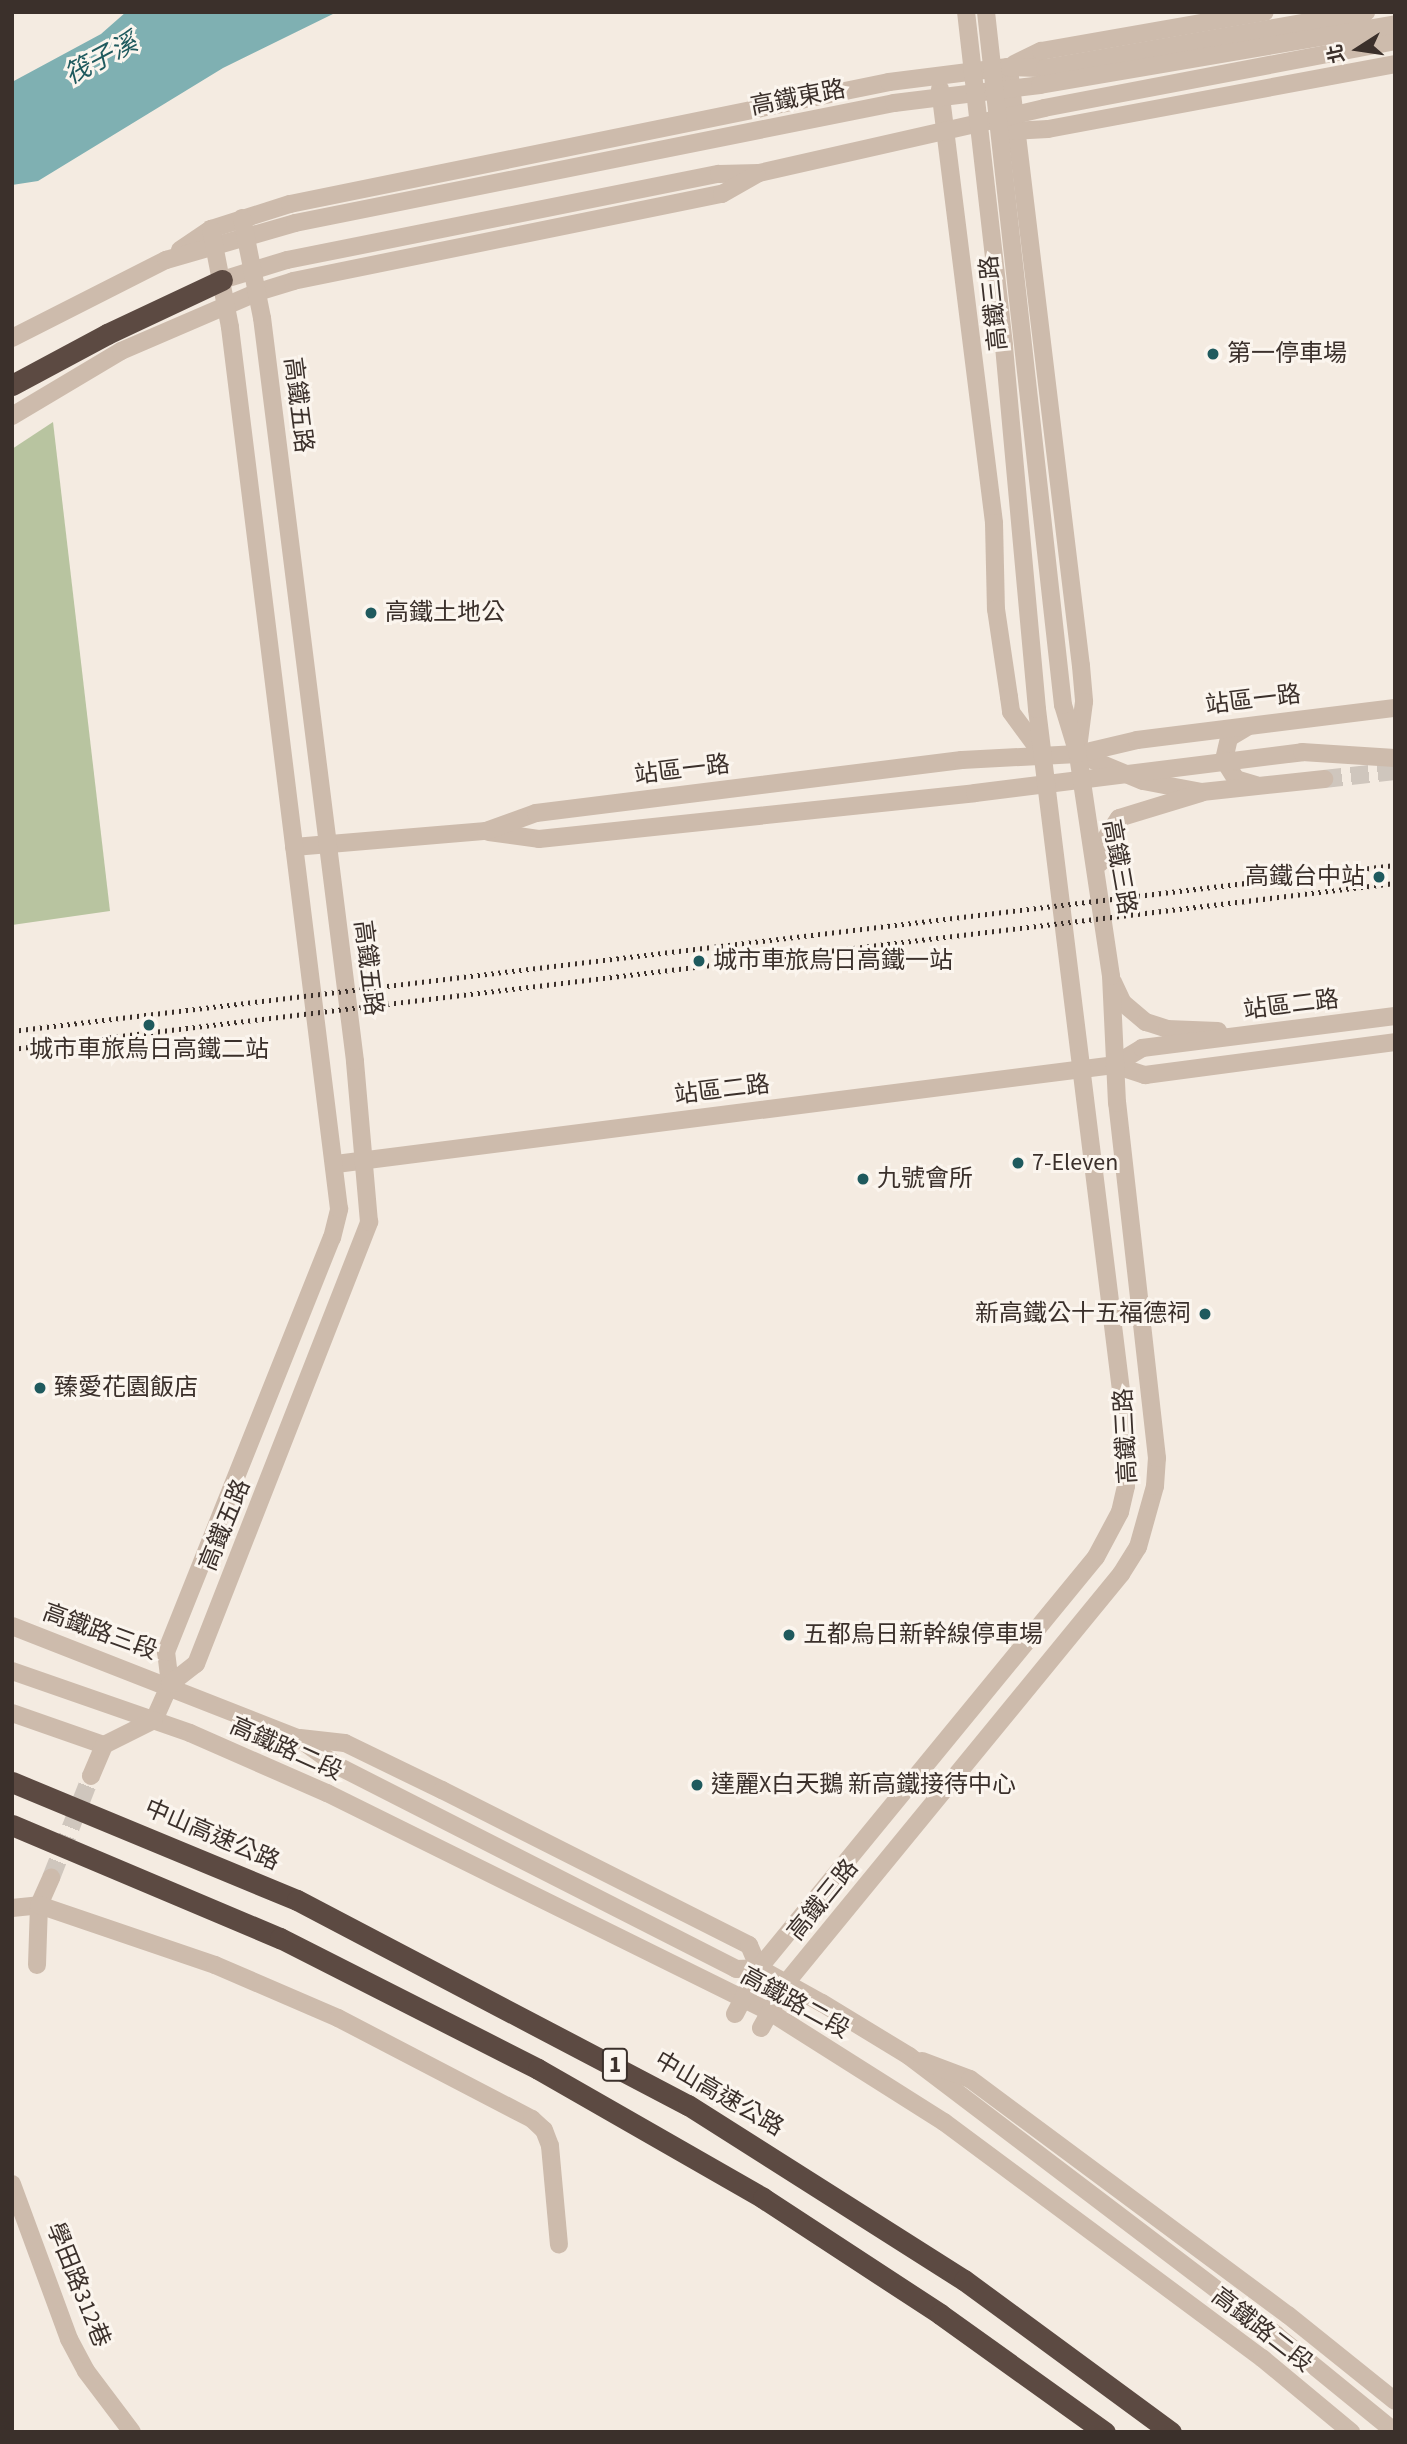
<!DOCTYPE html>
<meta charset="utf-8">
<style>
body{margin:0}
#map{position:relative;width:1407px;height:2444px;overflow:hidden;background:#f4ebe1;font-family:"Source Sans 3","Noto Sans TC",sans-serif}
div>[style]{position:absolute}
.green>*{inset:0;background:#b8c4a0}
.water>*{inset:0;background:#7fb0b2}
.minor-tunnel>*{height:18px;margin-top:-9px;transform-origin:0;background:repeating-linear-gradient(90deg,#cfc6bd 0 18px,transparent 0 27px)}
.minor>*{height:18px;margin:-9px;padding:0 9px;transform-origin:9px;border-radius:9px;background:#cdbbac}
.highway>*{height:21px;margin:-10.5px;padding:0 10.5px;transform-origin:10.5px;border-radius:10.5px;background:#5c4a42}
.rail>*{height:5px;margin-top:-2.5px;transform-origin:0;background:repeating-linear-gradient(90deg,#3b302b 0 2px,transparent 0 7px)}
.dots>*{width:19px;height:19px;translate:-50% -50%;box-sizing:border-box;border:4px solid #fbf5ee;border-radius:50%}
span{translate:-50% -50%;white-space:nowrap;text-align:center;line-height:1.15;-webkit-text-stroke:6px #fbf5ee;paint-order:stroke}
.shield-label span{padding:2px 5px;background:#fbf5ee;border:2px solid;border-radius:5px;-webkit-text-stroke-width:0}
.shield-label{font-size:23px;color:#3b302b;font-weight:700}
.street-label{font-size:24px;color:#3b302b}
.poi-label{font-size:24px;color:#3b302b}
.left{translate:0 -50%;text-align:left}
.right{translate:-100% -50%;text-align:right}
.water-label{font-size:26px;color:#1f5a5e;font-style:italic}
.frame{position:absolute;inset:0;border:14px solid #3b302b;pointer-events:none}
.north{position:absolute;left:1323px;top:14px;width:70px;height:70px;-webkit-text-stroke:5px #fbf5ee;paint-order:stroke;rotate:258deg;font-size:19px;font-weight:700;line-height:28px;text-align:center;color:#3b302b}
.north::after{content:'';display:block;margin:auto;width:24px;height:32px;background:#3b302b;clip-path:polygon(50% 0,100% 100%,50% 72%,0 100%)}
</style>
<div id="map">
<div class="green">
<div style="clip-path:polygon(53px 422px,110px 911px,12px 925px,12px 449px)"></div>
</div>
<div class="water">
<div style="clip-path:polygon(126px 12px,337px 12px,223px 68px,38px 181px,12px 185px,12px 82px,101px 34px)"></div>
</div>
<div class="minor-tunnel">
<div style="left:1324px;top:779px;width:71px;rotate:-6.4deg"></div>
<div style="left:51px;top:1878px;width:110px;rotate:-68.6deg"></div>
</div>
<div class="minor">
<div style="left:1014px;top:64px;width:30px;rotate:-26deg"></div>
<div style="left:1041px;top:51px;width:227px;rotate:-9.9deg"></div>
<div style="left:1010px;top:77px;width:593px;rotate:83.13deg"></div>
<div style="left:1081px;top:666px;width:36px;rotate:85deg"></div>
<div style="left:1084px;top:702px;width:46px;rotate:97.4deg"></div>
<div style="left:940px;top:89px;width:437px;rotate:82.9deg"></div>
<div style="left:994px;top:523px;width:86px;rotate:88.7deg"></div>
<div style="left:996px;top:609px;width:89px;rotate:81.6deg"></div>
<div style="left:1009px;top:697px;width:15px;rotate:82deg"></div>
<div style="left:1011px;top:712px;width:52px;rotate:53.6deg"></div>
<div style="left:1010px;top:131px;width:38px;rotate:-3deg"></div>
<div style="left:1048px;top:129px;width:353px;rotate:-10.6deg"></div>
<div style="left:180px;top:250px;width:37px;rotate:-34deg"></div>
<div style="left:211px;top:229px;width:83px;rotate:-17.6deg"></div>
<div style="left:290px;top:204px;width:611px;rotate:-11.51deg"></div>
<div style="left:889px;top:82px;width:120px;rotate:-7.2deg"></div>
<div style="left:1008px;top:67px;width:37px;rotate:2deg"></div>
<div style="left:1045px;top:68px;width:326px;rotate:-9.9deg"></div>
<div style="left:222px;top:280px;width:68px;rotate:-17.1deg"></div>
<div style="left:287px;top:260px;width:440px;rotate:-11.3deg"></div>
<div style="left:719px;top:174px;width:40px;rotate:-1.4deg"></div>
<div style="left:759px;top:173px;width:292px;rotate:-12.8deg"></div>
<div style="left:1044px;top:108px;width:357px;rotate:-10.8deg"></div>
<div style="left:12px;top:338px;width:173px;rotate:-26.9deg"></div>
<div style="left:166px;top:260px;width:134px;rotate:-16deg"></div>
<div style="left:295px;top:223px;width:611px;rotate:-11.33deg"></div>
<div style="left:894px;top:103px;width:147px;rotate:-7deg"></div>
<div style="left:1040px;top:85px;width:360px;rotate:-9.7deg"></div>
<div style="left:12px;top:416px;width:127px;rotate:-30.8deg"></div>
<div style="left:121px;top:351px;width:149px;rotate:-23.3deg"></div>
<div style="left:258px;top:292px;width:37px;rotate:-17deg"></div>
<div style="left:293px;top:281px;width:438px;rotate:-11.5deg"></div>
<div style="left:722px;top:194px;width:40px;rotate:-29.7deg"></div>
<div style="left:1247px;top:727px;width:21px;rotate:149deg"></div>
<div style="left:1229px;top:738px;width:23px;rotate:103deg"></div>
<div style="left:1224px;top:760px;width:22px;rotate:58deg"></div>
<div style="left:1236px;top:779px;width:21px;rotate:17deg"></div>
<div style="left:1078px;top:754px;width:70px;rotate:22.6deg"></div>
<div style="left:1143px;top:781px;width:60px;rotate:10.6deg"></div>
<div style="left:1202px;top:792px;width:123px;rotate:-6.1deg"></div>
<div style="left:489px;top:832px;width:50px;rotate:8deg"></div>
<div style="left:539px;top:839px;width:438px;rotate:-6deg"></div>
<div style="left:975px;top:793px;width:330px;rotate:-7.1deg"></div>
<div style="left:1302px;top:752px;width:93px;rotate:3.7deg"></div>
<div style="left:294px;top:847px;width:193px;rotate:-4.8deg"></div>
<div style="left:486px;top:831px;width:53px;rotate:-19.8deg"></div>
<div style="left:536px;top:813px;width:429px;rotate:-7.1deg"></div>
<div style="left:962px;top:760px;width:116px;rotate:-3deg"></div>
<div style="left:1078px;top:754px;width:61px;rotate:-13.3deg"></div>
<div style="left:1137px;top:740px;width:260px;rotate:-7.1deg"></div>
<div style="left:1100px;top:863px;width:22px;rotate:-80deg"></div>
<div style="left:1104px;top:841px;width:27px;rotate:-57deg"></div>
<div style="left:1119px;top:818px;width:86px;rotate:-17deg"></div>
<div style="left:1113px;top:982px;width:23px;rotate:65deg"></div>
<div style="left:1123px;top:1003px;width:30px;rotate:40deg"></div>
<div style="left:1146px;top:1022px;width:22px;rotate:18deg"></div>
<div style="left:1167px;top:1029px;width:51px;rotate:2.2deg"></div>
<div style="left:1114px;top:1065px;width:33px;rotate:18deg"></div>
<div style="left:1145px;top:1075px;width:252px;rotate:-7.5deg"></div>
<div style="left:336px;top:1164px;width:784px;rotate:-7.25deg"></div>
<div style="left:1114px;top:1065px;width:33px;rotate:-31deg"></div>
<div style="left:1142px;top:1048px;width:255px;rotate:-7.2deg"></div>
<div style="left:12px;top:1626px;width:307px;rotate:21.4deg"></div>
<div style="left:298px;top:1738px;width:47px;rotate:35.4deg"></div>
<div style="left:336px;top:1765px;width:449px;rotate:27deg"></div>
<div style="left:736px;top:1969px;width:23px;rotate:-2deg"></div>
<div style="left:759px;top:1968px;width:72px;rotate:29.1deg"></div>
<div style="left:822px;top:2003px;width:102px;rotate:31.3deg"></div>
<div style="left:909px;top:2056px;width:461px;rotate:37.2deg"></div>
<div style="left:1276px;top:2335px;width:154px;rotate:39.2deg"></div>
<div style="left:12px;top:1671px;width:188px;rotate:19.2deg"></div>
<div style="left:190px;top:1733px;width:150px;rotate:23.7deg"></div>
<div style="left:327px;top:1793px;width:494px;rotate:26.3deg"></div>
<div style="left:770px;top:2012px;width:206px;rotate:32.3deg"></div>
<div style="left:944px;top:2122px;width:396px;rotate:36.6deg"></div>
<div style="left:1262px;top:2358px;width:116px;rotate:39.7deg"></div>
<div style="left:170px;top:1684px;width:32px;rotate:-97deg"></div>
<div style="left:166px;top:1652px;width:446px;rotate:-68.2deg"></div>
<div style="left:332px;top:1238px;width:30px;rotate:-76deg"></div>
<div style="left:339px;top:1209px;width:889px;rotate:-97.05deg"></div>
<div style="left:230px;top:327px;width:100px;rotate:-101deg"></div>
<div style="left:12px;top:1713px;width:97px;rotate:19.2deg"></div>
<div style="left:154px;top:1720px;width:39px;rotate:-66deg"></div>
<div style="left:170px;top:1684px;width:33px;rotate:-38deg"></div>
<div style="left:196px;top:1664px;width:475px;rotate:-68.6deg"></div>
<div style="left:369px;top:1222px;width:162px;rotate:-95deg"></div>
<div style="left:355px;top:1061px;width:749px;rotate:-97.13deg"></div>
<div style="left:262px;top:318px;width:102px;rotate:-101.3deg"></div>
<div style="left:300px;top:1738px;width:45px;rotate:6.3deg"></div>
<div style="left:345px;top:1743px;width:108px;rotate:25.9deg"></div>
<div style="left:442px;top:1790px;width:344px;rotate:26.8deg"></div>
<div style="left:749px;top:1945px;width:25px;rotate:67deg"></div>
<div style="left:91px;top:1776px;width:34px;rotate:-67deg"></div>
<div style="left:104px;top:1745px;width:56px;rotate:-26.6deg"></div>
<div style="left:12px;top:1908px;width:27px;rotate:-6deg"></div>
<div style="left:39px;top:1905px;width:30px;rotate:-66deg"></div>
<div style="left:37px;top:1965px;width:60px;rotate:-88.1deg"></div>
<div style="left:39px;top:1905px;width:186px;rotate:18.8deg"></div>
<div style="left:215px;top:1965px;width:134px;rotate:23.3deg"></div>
<div style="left:338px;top:2018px;width:219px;rotate:27.5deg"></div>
<div style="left:532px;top:2119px;width:16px;rotate:43deg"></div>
<div style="left:544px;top:2130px;width:17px;rotate:69deg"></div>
<div style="left:550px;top:2146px;width:99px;rotate:84.8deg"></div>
<div style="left:735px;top:2014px;width:52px;rotate:-62.4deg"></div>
<div style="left:759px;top:1968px;width:531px;rotate:-50.65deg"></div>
<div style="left:1096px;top:1557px;width:51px;rotate:-61.9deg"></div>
<div style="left:1120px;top:1512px;width:27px;rotate:-77deg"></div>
<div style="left:1126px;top:1486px;width:55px;rotate:-90deg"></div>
<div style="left:1126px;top:1431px;width:727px;rotate:-97.03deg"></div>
<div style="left:1037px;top:709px;width:365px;rotate:-95.2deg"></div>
<div style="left:1004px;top:345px;width:335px;rotate:-96.5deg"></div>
<div style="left:761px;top:2028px;width:51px;rotate:-60.9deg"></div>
<div style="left:786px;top:1983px;width:529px;rotate:-50.68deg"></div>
<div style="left:1121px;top:1574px;width:32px;rotate:-58deg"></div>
<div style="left:1138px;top:1547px;width:63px;rotate:-74.4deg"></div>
<div style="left:1155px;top:1486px;width:28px;rotate:-86deg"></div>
<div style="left:1157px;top:1458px;width:357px;rotate:-96.4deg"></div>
<div style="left:1117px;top:1103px;width:127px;rotate:-92.7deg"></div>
<div style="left:1111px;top:976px;width:224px;rotate:-98.5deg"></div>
<div style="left:1078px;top:754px;width:51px;rotate:-107deg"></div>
<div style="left:1063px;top:705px;width:697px;rotate:-96.34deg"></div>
<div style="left:922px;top:2061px;width:51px;rotate:20.6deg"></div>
<div style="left:970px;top:2079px;width:396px;rotate:36.6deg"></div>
<div style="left:1288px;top:2315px;width:137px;rotate:38.8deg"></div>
<div style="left:12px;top:2184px;width:165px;rotate:69.8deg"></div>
<div style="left:69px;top:2339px;width:36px;rotate:62deg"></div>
<div style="left:86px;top:2371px;width:76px;rotate:53deg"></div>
</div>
<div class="highway">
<div style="left:12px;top:385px;width:108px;rotate:-28.2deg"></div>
<div style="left:107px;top:334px;width:127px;rotate:-25.2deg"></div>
<div style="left:12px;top:1782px;width:308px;rotate:22.5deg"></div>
<div style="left:297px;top:1900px;width:441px;rotate:27.7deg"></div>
<div style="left:688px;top:2105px;width:327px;rotate:32.4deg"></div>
<div style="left:964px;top:2280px;width:257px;rotate:36.3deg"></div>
<div style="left:12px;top:1825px;width:291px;rotate:22.9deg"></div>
<div style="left:280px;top:1938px;width:289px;rotate:26.9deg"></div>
<div style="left:538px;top:2069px;width:259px;rotate:29.8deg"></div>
<div style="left:763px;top:2198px;width:212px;rotate:33.2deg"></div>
<div style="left:940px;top:2314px;width:203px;rotate:35.6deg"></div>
</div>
<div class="rail">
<div style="left:12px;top:1031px;width:1393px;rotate:-6.84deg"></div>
<div style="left:12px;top:1049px;width:1393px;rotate:-6.84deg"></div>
</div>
<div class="dots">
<div style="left:1213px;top:354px;background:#1f5a5e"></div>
<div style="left:371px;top:613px;background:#1f5a5e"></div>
<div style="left:1379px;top:877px;background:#1f5a5e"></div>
<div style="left:699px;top:961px;background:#1f5a5e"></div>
<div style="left:149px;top:1025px;background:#1f5a5e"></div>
<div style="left:1018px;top:1163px;background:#1f5a5e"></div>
<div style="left:863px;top:1179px;background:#1f5a5e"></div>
<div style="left:1205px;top:1314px;background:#1f5a5e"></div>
<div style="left:40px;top:1388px;background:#1f5a5e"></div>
<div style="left:789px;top:1635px;background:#1f5a5e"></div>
<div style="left:697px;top:1785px;background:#1f5a5e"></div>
</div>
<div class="shield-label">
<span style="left:615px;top:2065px">1</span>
</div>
<div class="street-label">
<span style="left:798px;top:98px;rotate:-11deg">高鐵東路</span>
<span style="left:994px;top:303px;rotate:-96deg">高鐵三路</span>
<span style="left:298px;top:405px;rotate:83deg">高鐵五路</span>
<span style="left:1253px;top:700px;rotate:-7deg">站區一路</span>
<span style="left:682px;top:770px;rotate:-7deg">站區一路</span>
<span style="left:1119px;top:867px;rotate:80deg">高鐵三路</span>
<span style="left:368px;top:968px;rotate:83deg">高鐵五路</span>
<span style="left:1291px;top:1005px;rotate:-7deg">站區二路</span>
<span style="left:722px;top:1090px;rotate:-7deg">站區二路</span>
<span style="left:1126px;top:1436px;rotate:-93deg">高鐵三路</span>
<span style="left:225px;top:1525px;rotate:-68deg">高鐵五路</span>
<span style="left:100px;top:1632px;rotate:20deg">高鐵路三段</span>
<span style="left:286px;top:1749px;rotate:24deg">高鐵路二段</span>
<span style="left:212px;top:1835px;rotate:23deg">中山高速公路</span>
<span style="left:823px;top:1900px;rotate:-51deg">高鐵三路</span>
<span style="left:795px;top:2003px;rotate:29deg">高鐵路二段</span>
<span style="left:719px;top:2094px;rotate:30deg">中山高速公路</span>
<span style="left:78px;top:2285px;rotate:68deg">學田路312巷</span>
<span style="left:1262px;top:2330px;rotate:38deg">高鐵路二段</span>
</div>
<div class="poi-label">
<span class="left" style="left:1227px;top:354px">第一停車場</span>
<span class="left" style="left:385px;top:613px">高鐵土地公</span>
<span class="right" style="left:1365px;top:877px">高鐵台中站</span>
<span class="left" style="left:713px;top:961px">城市車旅烏日高鐵一站</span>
<span style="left:149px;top:1050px">城市車旅烏日高鐵二站</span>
<span class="left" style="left:1032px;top:1163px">7-Eleven</span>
<span class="left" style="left:877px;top:1179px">九號會所</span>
<span class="right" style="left:1191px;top:1314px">新高鐵公十五福德祠</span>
<span class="left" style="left:54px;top:1388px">臻愛花園飯店</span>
<span class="left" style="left:803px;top:1635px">五都烏日新幹線停車場</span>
<span class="left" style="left:711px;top:1785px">達麗X白天鵝 新高鐵接待中心</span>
</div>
<div class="water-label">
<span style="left:101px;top:59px;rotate:-28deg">筏子溪</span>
</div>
<div class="frame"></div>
<div class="north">北</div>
</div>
